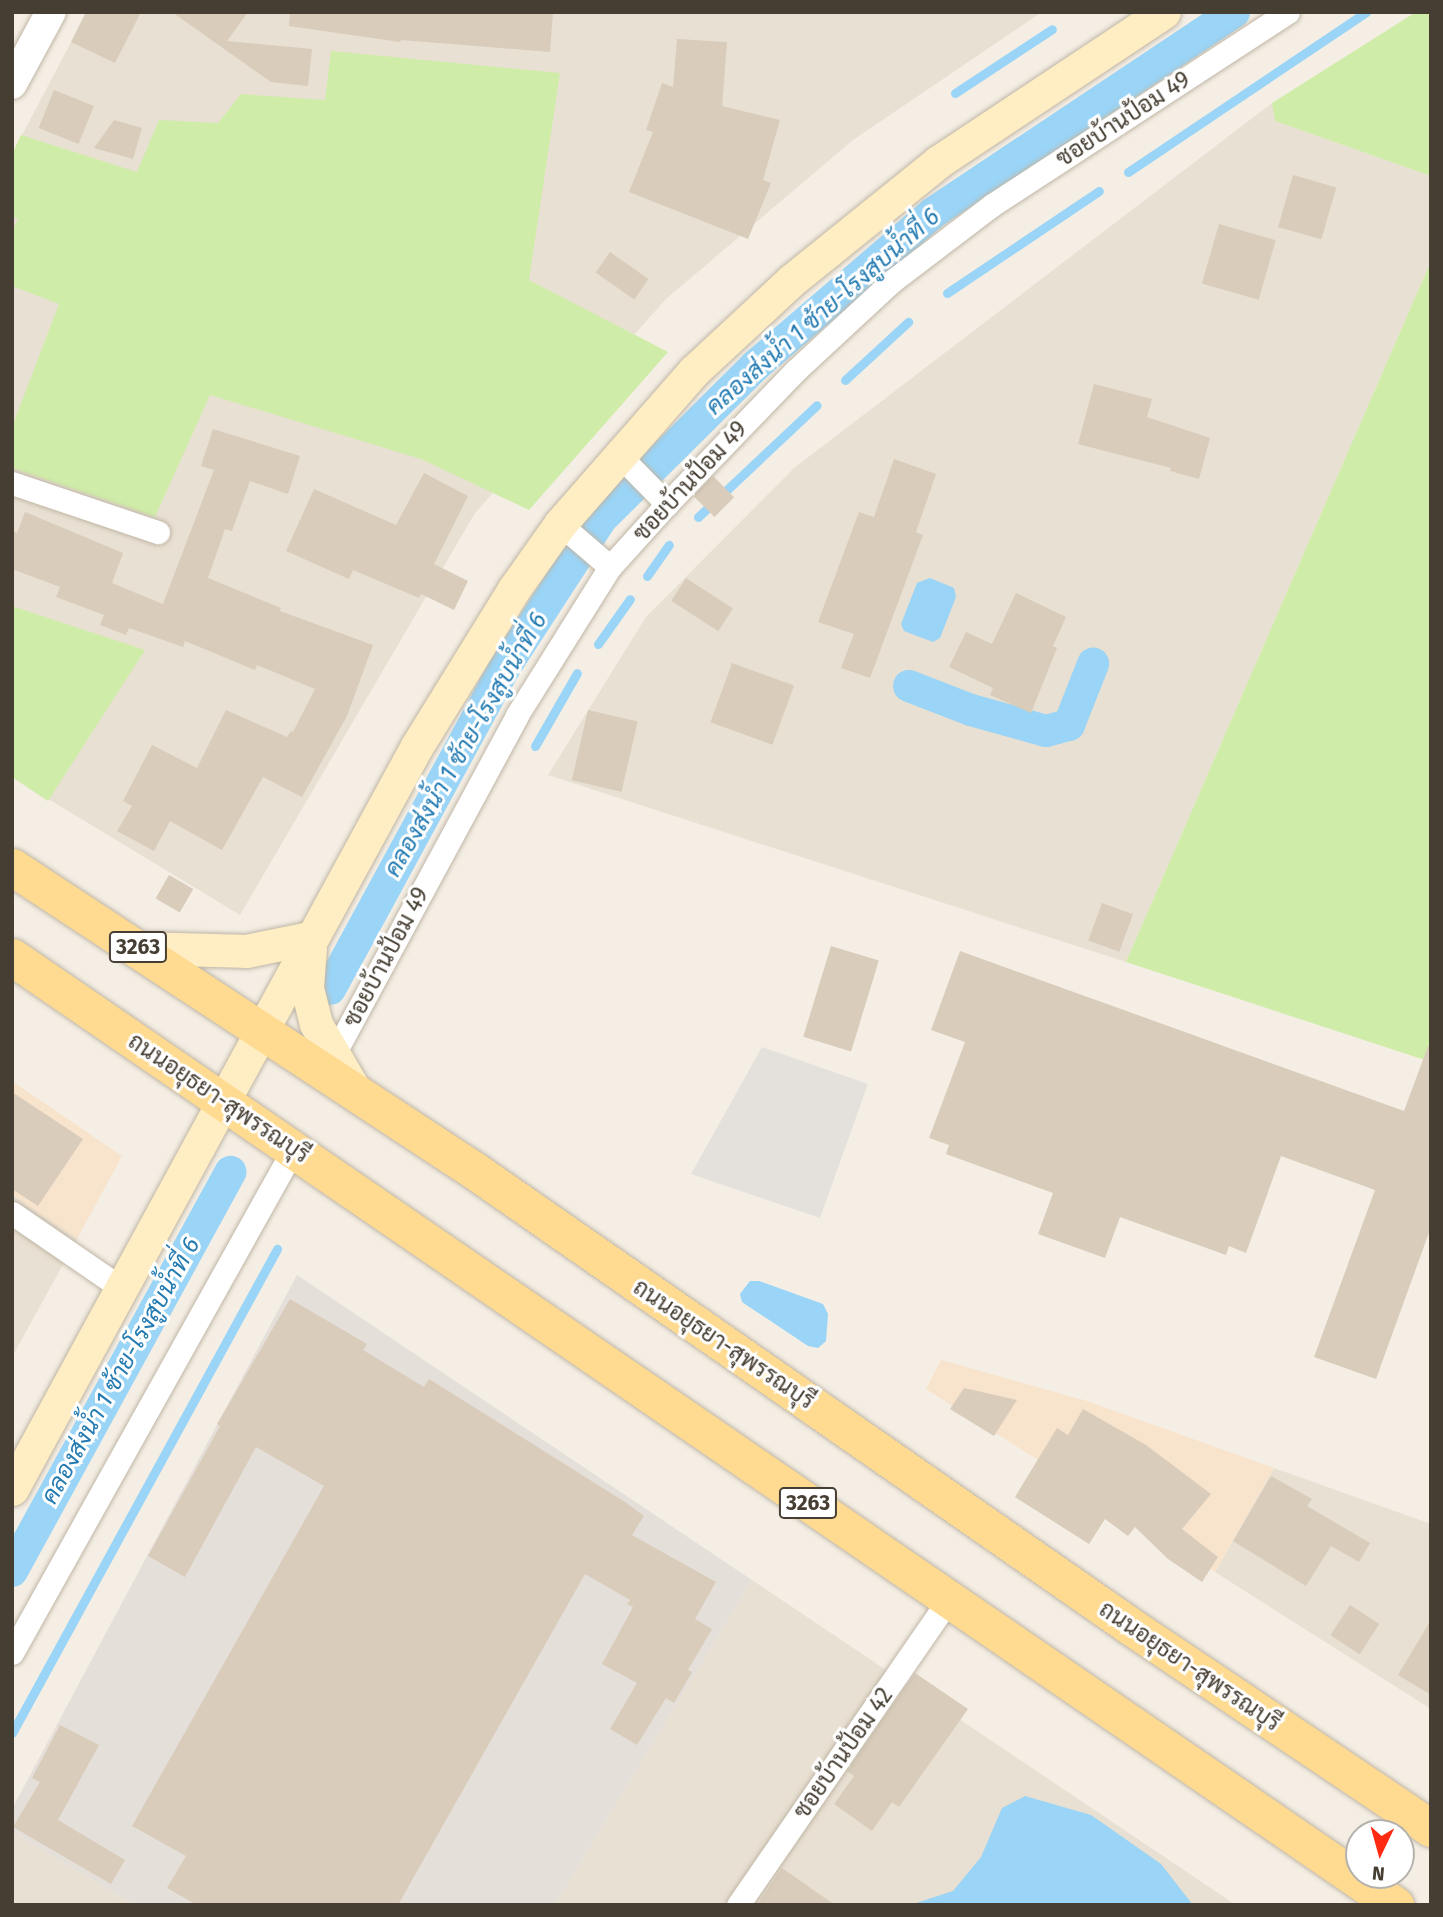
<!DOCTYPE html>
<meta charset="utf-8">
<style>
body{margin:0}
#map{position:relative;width:1443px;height:1917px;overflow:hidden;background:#f4eee4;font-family:"Fira Sans",Sarabun,sans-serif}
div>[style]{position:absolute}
.residential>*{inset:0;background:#e8e0d2}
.commercial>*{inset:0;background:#f8e4cd}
.industrial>*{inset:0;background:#e5dfd9}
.green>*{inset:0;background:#d0eca9}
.parking>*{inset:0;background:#e4e1dd}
.water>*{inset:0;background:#9ad4f6}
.stream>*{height:9px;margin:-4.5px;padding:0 4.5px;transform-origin:4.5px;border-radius:4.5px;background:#9ad4f6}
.canal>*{height:32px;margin:-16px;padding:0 16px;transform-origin:16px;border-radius:16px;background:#9ad4f6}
.building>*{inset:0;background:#d9ccbb;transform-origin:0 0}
.roads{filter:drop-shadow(0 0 2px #c0b6a6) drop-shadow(0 0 2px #c0b6a6)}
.minor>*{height:23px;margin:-11.5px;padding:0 11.5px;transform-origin:11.5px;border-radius:11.5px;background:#fff}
.tertiary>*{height:30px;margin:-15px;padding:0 15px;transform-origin:15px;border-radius:15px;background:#fff}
.secondary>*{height:33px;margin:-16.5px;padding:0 16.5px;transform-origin:16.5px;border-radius:16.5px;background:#ffeec3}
.primary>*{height:37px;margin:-18.5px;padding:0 18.5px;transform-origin:18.5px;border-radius:18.5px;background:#ffdb92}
span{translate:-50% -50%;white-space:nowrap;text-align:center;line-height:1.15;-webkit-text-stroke:6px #fff;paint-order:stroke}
.shield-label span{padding:2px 5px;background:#fff;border:2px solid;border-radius:5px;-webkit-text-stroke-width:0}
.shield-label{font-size:21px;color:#463e33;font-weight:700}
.street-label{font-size:23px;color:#463e33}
.water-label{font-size:24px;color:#237bb2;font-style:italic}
.frame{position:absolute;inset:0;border:14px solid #463e33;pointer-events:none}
.north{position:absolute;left:1345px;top:1819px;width:70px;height:70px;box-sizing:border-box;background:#fff;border:2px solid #b5b2ad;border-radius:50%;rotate:185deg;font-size:19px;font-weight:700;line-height:28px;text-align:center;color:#463e33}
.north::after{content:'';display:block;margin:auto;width:24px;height:32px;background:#ff2a10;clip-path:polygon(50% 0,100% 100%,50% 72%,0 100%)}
</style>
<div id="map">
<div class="residential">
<div style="clip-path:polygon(87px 12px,1042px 12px,853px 140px,666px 299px,475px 513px,240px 915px,12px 777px,12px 154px)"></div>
<div style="clip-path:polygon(1272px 103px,1275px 121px,1431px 176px,1431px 261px,1126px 962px,548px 775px,646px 617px,794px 468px)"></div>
<div style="clip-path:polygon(12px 1195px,77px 1239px,12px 1357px)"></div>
<div style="clip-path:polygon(1274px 1468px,1431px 1524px,1431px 1709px,1215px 1572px)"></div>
<div style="clip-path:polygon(752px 1580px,1236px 1905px,555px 1905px)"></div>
<div style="clip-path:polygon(12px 1832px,134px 1905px,12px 1905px)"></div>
</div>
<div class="commercial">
<div style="clip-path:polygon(12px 1081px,122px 1156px,77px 1239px,12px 1195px)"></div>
<div style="clip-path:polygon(941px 1360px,1087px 1401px,1274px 1468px,1215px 1572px,926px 1389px)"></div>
</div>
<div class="industrial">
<div style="clip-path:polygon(297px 1275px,752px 1580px,555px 1905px,134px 1905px,12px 1832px,12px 1809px)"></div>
</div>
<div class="green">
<div style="clip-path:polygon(1416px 12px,1431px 12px,1431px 176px,1275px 121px,1272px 103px)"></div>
<div style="clip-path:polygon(331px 51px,560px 73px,529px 280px,668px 352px,529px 510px,421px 459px,210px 395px,155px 517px,12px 468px,12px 427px,59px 304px,12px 286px,12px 232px,18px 219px,12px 216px,12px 154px,21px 135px,137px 172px,159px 120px,218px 123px,241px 94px,325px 100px)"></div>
<div style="clip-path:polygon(1431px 261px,1431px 1062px,1126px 962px)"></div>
<div style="clip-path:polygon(12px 606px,145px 650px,48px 801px,12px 777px)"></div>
</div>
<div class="parking">
<div style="clip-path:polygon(762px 1047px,868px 1084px,820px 1218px,691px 1174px)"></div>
</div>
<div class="water">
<div style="clip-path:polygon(930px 578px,954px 588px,956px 597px,940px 638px,933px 642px,904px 631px,901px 624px,917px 583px)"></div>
<div style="clip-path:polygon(750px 1281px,759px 1281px,823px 1304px,828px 1314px,826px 1341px,818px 1348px,808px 1346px,742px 1302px,740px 1294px)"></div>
<div style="clip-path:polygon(1025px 1796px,1091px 1815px,1161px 1864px,1193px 1905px,910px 1905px,953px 1891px,981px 1857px,1002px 1808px)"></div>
</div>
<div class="stream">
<div style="left:955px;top:93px;width:116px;rotate:-33.4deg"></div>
<div style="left:1128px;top:172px;width:287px;rotate:-33.9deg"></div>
<div style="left:947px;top:293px;width:183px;rotate:-33.9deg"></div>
<div style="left:845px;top:380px;width:86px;rotate:-42.6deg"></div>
<div style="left:698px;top:517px;width:163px;rotate:-43.3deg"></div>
<div style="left:647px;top:576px;width:38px;rotate:-55deg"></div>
<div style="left:598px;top:644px;width:55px;rotate:-54.6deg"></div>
<div style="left:535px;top:746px;width:84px;rotate:-60.1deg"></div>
<div style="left:12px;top:1733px;width:552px;rotate:-61.3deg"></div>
</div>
<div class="canal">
<div style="left:909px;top:686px;width:66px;rotate:21.2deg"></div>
<div style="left:971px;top:710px;width:78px;rotate:15.6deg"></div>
<div style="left:1046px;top:731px;width:24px;rotate:-15deg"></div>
<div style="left:1069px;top:725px;width:66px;rotate:-68.5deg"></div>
<div style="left:330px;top:989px;width:363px;rotate:-61.5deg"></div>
<div style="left:503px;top:670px;width:180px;rotate:-57deg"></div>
<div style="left:601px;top:519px;width:217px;rotate:-44.8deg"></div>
<div style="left:755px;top:366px;width:235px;rotate:-40.7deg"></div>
<div style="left:933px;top:213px;width:362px;rotate:-33.7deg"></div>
<div style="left:12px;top:1571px;width:455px;rotate:-61.3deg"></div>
</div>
<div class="building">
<div style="clip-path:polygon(86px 12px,141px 12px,115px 63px,71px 42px)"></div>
<div style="clip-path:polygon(172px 12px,248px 12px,227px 41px,312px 49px,308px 86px,271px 82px)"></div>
<div style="clip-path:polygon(290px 12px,553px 12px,550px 52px,401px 40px,400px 42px,289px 26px)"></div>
<div style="clip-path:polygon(677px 39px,727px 42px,722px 106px,780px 120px,763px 180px,771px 183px,748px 239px,629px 192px,653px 132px,646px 130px,662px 83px,673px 87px)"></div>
<div style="left:54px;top:90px;width:43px;height:41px;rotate:22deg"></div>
<div style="clip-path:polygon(114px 120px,142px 128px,133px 159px,94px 148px)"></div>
<div style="left:1293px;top:175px;width:45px;height:54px;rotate:16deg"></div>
<div style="left:1219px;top:224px;width:59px;height:62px;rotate:16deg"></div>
<div style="left:610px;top:252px;width:47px;height:25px;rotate:35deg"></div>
<div style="clip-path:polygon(1094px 384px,1152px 399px,1147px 417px,1210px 438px,1199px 479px,1170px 471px,1171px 468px,1078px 444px)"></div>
<div style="clip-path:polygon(213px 429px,300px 456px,288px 494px,250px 481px,232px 531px,225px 529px,208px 578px,281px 608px,280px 611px,373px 645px,347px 716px,302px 797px,263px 777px,222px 850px,170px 821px,154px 851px,117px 831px,132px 806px,123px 801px,152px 745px,197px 768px,226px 710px,287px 737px,291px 731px,293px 732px,315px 689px,257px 665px,255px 670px,185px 641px,183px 647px,129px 628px,126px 635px,100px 625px,104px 615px,56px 597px,60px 587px,12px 569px,12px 531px,17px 533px,25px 512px,123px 553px,112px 583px,163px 604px,214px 470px,201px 466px)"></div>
<div style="clip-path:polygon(894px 459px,936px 474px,916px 532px,923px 535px,870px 678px,841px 668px,854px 634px,818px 622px,859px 512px,874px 517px)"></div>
<div style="clip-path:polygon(424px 473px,468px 496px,434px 564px,468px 581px,454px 610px,421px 594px,419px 598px,353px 570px,349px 579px,286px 551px,314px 489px,396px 525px)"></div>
<div style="left:713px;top:476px;width:30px;height:28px;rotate:45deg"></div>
<div style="left:686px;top:578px;width:56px;height:27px;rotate:33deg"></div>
<div style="clip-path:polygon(1016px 593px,1066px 617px,1053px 646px,1057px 648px,1031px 713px,990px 695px,993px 688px,949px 667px,966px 632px,992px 644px)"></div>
<div style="left:732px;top:663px;width:66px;height:63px;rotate:20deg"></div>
<div style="left:588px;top:710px;width:51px;height:72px;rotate:13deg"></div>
<div style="left:169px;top:875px;width:28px;height:27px;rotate:30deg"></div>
<div style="left:1102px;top:903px;width:33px;height:40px;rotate:20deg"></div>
<div style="left:831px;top:946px;width:50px;height:95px;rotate:17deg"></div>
<div style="clip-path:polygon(960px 951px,1404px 1111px,1428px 1046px,1431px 1047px,1431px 1227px,1376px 1379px,1314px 1357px,1375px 1190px,1281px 1156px,1246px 1253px,1229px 1246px,1226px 1255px,1120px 1217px,1105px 1258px,1038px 1234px,1053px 1193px,946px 1154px,949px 1145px,929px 1138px,965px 1042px,931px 1030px)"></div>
<div style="clip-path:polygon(12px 1092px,83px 1139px,38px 1206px,12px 1189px)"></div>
<div style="clip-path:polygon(290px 1299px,367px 1344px,363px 1350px,424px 1387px,429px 1379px,625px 1502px,644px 1516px,632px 1535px,716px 1582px,695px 1619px,712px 1629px,688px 1670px,692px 1672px,674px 1703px,666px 1698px,637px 1745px,610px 1729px,637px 1683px,602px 1664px,633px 1607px,627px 1604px,630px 1600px,585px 1574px,398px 1905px,197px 1905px,167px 1888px,186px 1856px,132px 1826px,324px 1486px,256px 1447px,185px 1577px,148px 1556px,220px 1426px,217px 1424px)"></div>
<div style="clip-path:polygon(964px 1388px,1017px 1400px,994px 1436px,950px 1409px)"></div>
<div style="clip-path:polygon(1083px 1409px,1146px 1445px,1211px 1494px,1182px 1529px,1218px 1557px,1202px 1582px,1168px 1559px,1135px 1527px,1128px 1536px,1105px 1519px,1089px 1544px,1015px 1497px,1057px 1428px,1068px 1435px)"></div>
<div style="clip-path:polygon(1271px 1476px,1312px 1499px,1307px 1506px,1370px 1543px,1359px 1562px,1331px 1546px,1306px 1586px,1233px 1541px)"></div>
<div style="left:1350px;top:1605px;width:35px;height:36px;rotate:33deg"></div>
<div style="clip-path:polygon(1431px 1620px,1431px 1695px,1398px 1675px)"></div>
<div style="clip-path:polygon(915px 1673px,968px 1709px,899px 1807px,892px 1802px,872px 1831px,834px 1804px,854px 1776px,847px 1771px)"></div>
<div style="clip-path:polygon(60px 1725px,99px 1745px,58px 1820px,125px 1860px,111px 1884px,13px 1827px,40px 1782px,32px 1778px)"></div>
<div style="clip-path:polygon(782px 1868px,835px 1905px,757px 1905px)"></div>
</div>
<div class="roads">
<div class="minor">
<div style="left:619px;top:455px;width:69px;rotate:45.6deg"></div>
<div style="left:12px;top:483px;width:154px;rotate:18.6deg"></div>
<div style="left:560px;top:524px;width:66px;rotate:40.7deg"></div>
<div style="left:333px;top:1056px;width:387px;rotate:-61.6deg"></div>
<div style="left:517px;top:715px;width:175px;rotate:-57.9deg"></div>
<div style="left:610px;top:567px;width:85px;rotate:-47.9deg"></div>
<div style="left:667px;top:504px;width:185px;rotate:-46.1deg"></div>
<div style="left:795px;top:371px;width:131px;rotate:-42.8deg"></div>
<div style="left:891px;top:282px;width:127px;rotate:-37.3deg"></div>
<div style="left:992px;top:205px;width:353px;rotate:-33.1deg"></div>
<div style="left:12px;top:1213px;width:132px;rotate:34.5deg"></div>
<div style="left:12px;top:1653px;width:578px;rotate:-60.82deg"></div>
<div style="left:738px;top:1905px;width:369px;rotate:-55.4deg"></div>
</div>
<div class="tertiary">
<div style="left:12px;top:84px;width:82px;rotate:-61.6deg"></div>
</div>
<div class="secondary">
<div style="left:310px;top:947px;width:41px;rotate:94.2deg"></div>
<div style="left:307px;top:988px;width:37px;rotate:76deg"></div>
<div style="left:316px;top:1024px;width:75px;rotate:59.7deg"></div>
<div style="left:139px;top:948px;width:107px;rotate:1.6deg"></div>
<div style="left:246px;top:951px;width:65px;rotate:-11.5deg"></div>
<div style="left:12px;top:1489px;width:846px;rotate:-61.41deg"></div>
<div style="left:417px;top:746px;width:185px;rotate:-58.3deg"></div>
<div style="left:514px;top:589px;width:80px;rotate:-54.7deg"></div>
<div style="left:560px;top:524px;width:203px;rotate:-48.8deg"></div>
<div style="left:694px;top:371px;width:134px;rotate:-42.9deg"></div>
<div style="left:792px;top:280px;width:188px;rotate:-38.9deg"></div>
<div style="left:938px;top:162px;width:271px;rotate:-33.6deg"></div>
</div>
<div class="primary">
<div style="left:12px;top:867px;width:554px;rotate:33.29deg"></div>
<div style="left:475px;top:1171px;width:801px;rotate:34.78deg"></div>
<div style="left:1133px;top:1628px;width:359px;rotate:33.9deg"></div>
<div style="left:12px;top:957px;width:1677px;rotate:34.43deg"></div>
</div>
</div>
<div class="shield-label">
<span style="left:138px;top:947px">3263</span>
<span style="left:808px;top:1503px">3263</span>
</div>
<div class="street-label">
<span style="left:1123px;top:119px;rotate:-33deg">ซอยบ้านป้อม 49</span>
<span style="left:690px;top:481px;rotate:-47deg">ซอยบ้านป้อม 49</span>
<span style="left:386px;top:957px;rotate:-62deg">ซอยบ้านป้อม 49</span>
<span style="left:219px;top:1098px;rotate:34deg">ถนนอยุธยา-สุพรรณบุรี</span>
<span style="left:724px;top:1344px;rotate:34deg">ถนนอยุธยา-สุพรรณบุรี</span>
<span style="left:1190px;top:1666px;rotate:34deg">ถนนอยุธยา-สุพรรณบุรี</span>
<span style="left:843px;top:1753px;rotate:-55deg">ซอยบ้านป้อม 42</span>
</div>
<div class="water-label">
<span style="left:823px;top:312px;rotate:-41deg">คลองส่งน้ำ 1 ซ้าย-โรงสูบน้ำที่ 6</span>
<span style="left:466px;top:745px;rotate:-60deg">คลองส่งน้ำ 1 ซ้าย-โรงสูบน้ำที่ 6</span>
<span style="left:121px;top:1371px;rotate:-61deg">คลองส่งน้ำ 1 ซ้าย-โรงสูบน้ำที่ 6</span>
</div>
<div class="frame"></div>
<div class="north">N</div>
</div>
